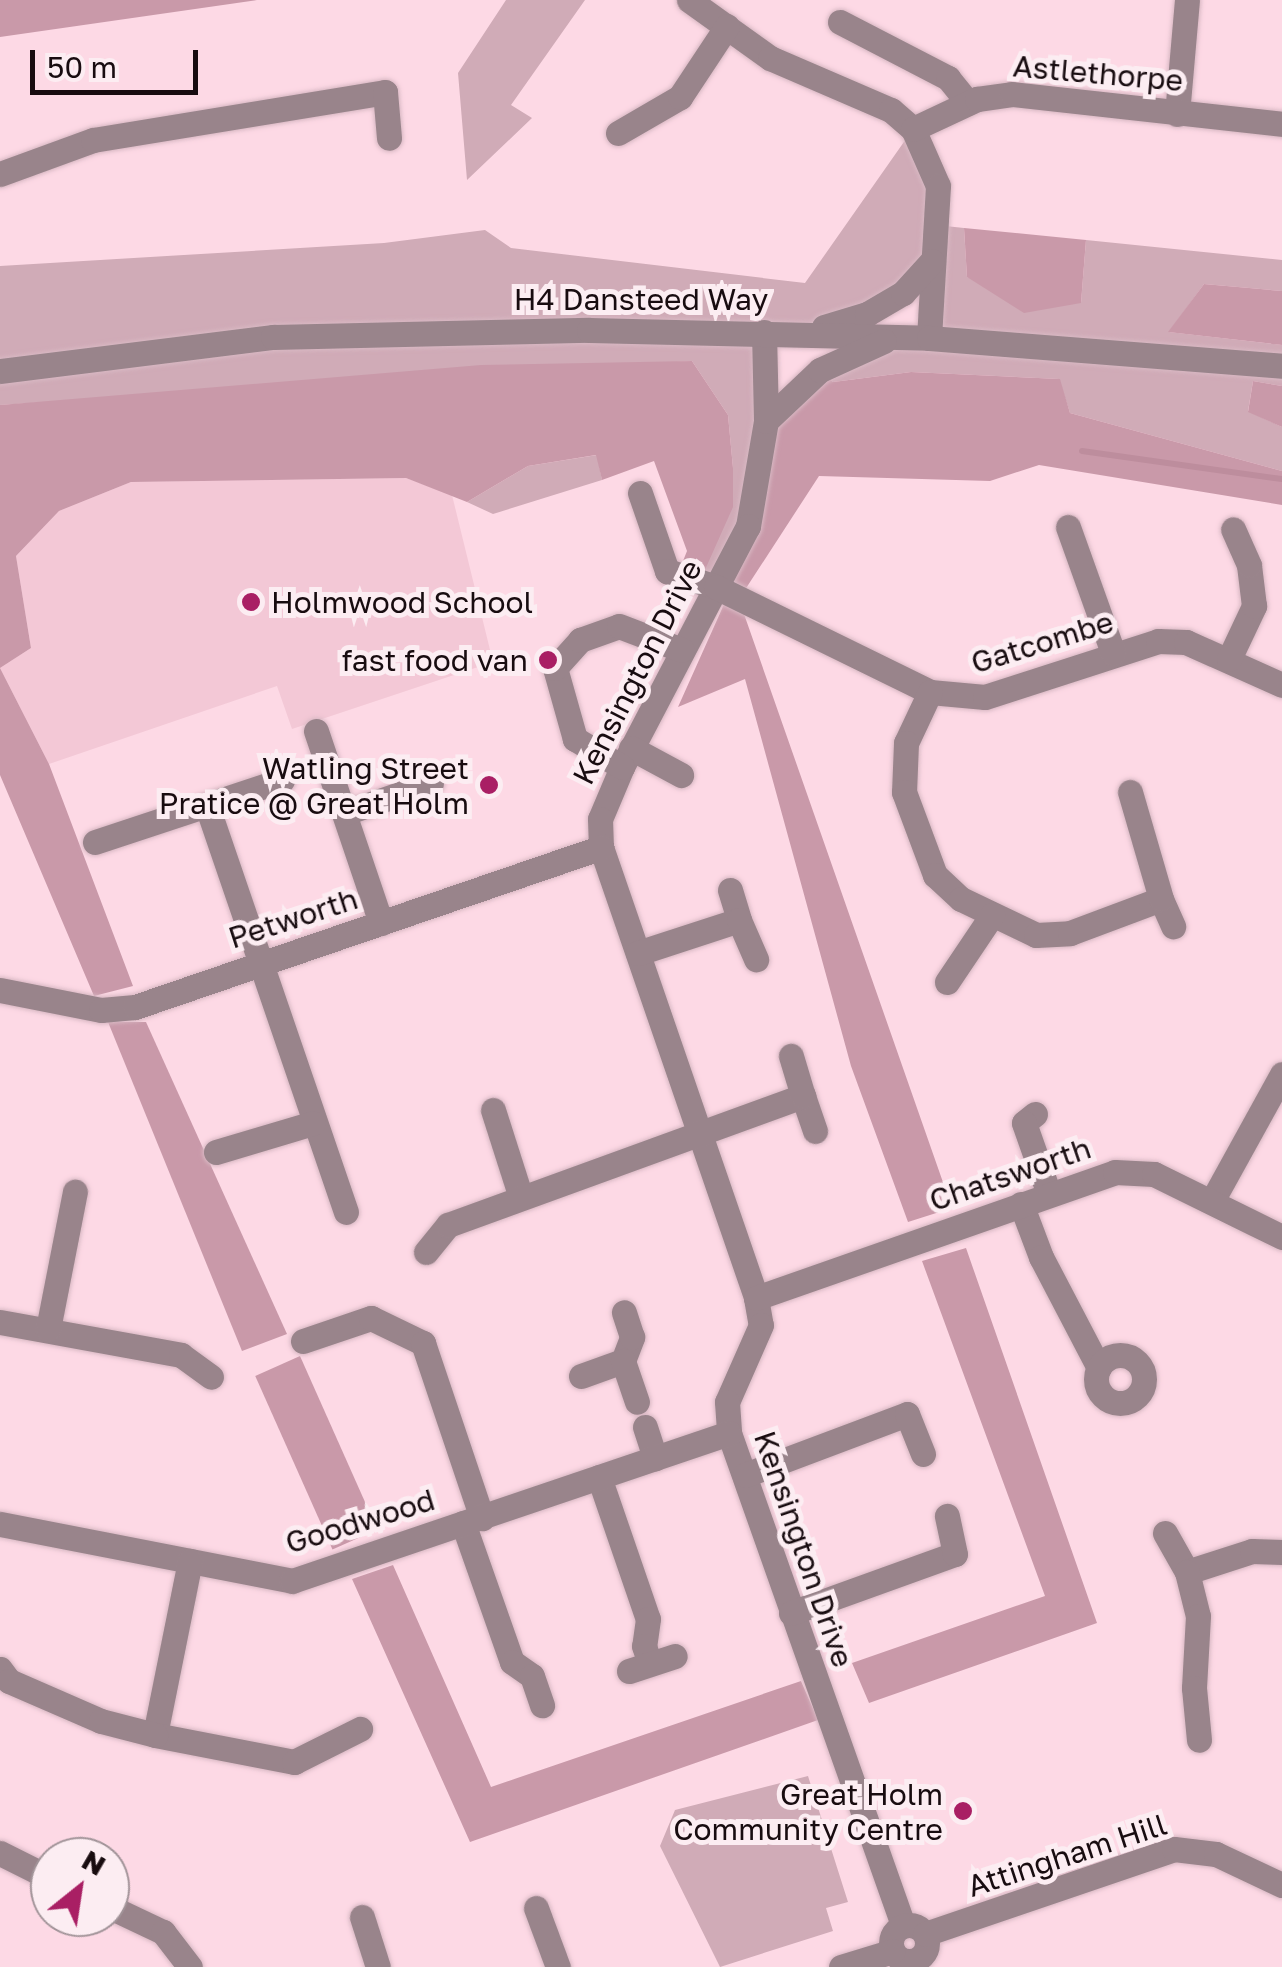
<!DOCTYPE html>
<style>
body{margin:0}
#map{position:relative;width:1282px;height:1967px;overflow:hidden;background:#fdd9e5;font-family:"Golos Text",sans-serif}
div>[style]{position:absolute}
.built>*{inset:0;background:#f3c8d6}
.green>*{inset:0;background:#d0abb7}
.forest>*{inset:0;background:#c999a9;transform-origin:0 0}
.stream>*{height:6px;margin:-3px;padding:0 3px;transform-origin:3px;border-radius:3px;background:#bd8d9d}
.roads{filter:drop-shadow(0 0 2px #d8b8c3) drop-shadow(0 0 2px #d8b8c3)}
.minor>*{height:25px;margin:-12.5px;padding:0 12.5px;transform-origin:12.5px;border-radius:12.5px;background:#99848b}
.minor>.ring{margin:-12.5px;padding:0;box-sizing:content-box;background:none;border:25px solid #99848b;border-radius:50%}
.dots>*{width:28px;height:28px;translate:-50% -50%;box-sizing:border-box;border:5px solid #fcedf2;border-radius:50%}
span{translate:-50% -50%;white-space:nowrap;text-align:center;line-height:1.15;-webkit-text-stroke:10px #fcedf2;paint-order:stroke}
.street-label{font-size:30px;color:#180c10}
.poi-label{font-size:30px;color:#180c10}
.left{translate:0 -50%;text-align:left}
.right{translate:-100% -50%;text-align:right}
.north{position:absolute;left:30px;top:1837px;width:100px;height:100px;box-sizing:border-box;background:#fcedf2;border:2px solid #a19398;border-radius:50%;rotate:30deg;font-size:28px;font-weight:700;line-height:40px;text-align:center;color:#180c10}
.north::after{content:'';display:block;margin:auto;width:35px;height:45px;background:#a91f64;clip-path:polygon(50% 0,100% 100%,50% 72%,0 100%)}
.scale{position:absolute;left:30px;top:50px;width:168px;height:45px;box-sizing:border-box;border:5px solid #180c10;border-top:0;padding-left:12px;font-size:30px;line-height:35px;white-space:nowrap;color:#180c10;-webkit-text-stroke:8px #fcedf2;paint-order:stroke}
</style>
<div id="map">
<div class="built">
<div style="clip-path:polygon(406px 478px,452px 495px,493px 662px,292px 729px,277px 686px,49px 764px,0 668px,31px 648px,16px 556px,59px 511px,131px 482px)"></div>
</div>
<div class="green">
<div style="clip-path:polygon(506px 0,585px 0,511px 105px,532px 118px,467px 180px,458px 73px)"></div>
<div style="clip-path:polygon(913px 129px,936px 225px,964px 228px,967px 277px,1081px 303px,1086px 240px,1282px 260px,1282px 291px,1204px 284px,1169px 332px,1282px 345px,1282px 386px,1253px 381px,1248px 411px,1282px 427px,1282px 471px,1070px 413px,1059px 379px,911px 372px,833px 382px,820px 370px,928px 338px,932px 263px,867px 314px,765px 332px,758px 489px,716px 587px,700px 581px,733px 468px,728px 415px,692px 361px,0 405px,0 266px,384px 243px,485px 230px,511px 248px,805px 283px)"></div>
<div style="clip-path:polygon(597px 455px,602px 480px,493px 514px,467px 502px,528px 466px)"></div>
<div style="clip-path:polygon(808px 1776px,848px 1902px,826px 1908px,833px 1931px,720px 1967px,660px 1846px,675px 1810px)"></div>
</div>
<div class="forest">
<div style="clip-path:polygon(0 0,257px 0,0 37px)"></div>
<div style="clip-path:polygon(964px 228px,1086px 240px,1081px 303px,1024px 313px,967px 277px)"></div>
<div style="clip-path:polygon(1204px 284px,1282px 291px,1282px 345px,1168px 332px)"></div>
<div style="clip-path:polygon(692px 361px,728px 415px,733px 468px,733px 507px,700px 581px,677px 576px,687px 551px,654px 461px,602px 480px,596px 455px,528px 466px,467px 502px,406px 478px,131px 482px,59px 511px,16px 556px,31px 648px,0 668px,49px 764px,133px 986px,94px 996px,0 775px,0 405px,481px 365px)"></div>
<div style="clip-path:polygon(820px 370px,833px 382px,911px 372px,1060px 379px,1070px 413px,1282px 471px,1282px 505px,1039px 465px,990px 481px,819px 476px,739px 599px,716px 587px,748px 526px,766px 421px)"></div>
<div style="clip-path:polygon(1253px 381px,1282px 386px,1282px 427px,1248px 412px)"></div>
<div style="clip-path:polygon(725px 602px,744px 614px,952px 1208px,908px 1222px,851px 1066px,745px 679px,678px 707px)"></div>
<div style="clip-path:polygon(108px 1022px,146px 1022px,287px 1334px,242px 1351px)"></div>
<div style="clip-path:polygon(966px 1248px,1097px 1623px,869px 1703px,852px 1663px,1045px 1596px,922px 1261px)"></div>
<div style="left:300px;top:1356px;width:190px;height:49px;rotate:66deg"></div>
<div style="clip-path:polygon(393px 1565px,491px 1787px,801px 1681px,818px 1720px,470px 1842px,352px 1579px)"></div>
</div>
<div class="stream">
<div style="left:1082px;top:451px;width:202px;rotate:8deg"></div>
</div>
<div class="roads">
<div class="minor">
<div style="left:689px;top:0;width:100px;rotate:35.6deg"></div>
<div style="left:770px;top:58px;width:132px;rotate:23.3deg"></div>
<div style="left:891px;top:110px;width:29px;rotate:41deg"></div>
<div style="left:913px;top:129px;width:62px;rotate:66.3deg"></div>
<div style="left:938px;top:186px;width:152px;rotate:93.4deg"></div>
<div style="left:840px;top:22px;width:122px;rotate:27.4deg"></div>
<div style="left:948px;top:78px;width:32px;rotate:51deg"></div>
<div style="left:1177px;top:114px;width:114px;rotate:-85deg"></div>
<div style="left:913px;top:129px;width:71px;rotate:-25.1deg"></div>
<div style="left:977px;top:99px;width:35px;rotate:-8deg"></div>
<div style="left:1012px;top:94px;width:272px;rotate:6.3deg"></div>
<div style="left:618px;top:133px;width:72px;rotate:-30.1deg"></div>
<div style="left:680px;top:97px;width:85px;rotate:-56.5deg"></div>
<div style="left:0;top:174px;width:99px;rotate:-20.1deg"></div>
<div style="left:93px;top:140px;width:296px;rotate:-9.3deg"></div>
<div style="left:385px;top:92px;width:46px;rotate:85deg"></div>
<div style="left:824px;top:327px;width:45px;rotate:-16.8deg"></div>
<div style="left:867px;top:314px;width:42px;rotate:-30.3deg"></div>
<div style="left:903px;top:293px;width:43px;rotate:-47.8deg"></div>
<div style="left:764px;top:332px;width:89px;rotate:88.7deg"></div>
<div style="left:766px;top:421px;width:107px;rotate:99.7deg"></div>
<div style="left:748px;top:526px;width:272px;rotate:117.6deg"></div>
<div style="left:622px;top:767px;width:56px;rotate:112.9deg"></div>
<div style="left:600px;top:819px;width:28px;rotate:88deg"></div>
<div style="left:601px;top:847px;width:477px;rotate:71deg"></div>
<div style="left:756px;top:1298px;width:27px;rotate:80deg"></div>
<div style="left:761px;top:1325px;width:84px;rotate:113.8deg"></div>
<div style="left:727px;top:1402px;width:31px;rotate:86deg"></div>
<div style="left:729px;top:1433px;width:522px;rotate:70.52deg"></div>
<div style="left:0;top:371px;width:275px;rotate:-7.1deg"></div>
<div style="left:273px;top:337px;width:316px;rotate:-1.3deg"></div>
<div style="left:589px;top:330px;width:340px;rotate:1.3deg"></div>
<div style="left:929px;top:338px;width:354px;rotate:4.5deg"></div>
<div style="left:766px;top:421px;width:74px;rotate:-43.4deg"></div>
<div style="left:820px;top:370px;width:70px;rotate:-24.4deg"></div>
<div style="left:640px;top:493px;width:83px;rotate:70.9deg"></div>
<div style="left:667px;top:571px;width:52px;rotate:18.1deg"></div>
<div style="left:716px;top:587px;width:238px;rotate:26.1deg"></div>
<div style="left:930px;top:692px;width:55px;rotate:5.2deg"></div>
<div style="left:985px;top:697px;width:182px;rotate:-17.9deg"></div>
<div style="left:1158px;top:641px;width:28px;rotate:2deg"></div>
<div style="left:1186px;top:642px;width:105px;rotate:24.1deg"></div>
<div style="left:1068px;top:527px;width:134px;rotate:70.3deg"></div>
<div style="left:1229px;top:659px;width:59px;rotate:-64.7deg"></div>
<div style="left:1254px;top:606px;width:41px;rotate:-97deg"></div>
<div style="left:1249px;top:565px;width:39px;rotate:-114deg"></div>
<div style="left:930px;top:692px;width:56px;rotate:115.2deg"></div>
<div style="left:906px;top:743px;width:49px;rotate:92.3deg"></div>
<div style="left:904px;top:792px;width:89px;rotate:69.5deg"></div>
<div style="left:935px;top:875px;width:35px;rotate:43deg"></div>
<div style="left:961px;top:899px;width:83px;rotate:25.6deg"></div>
<div style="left:1036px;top:935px;width:34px;rotate:-3deg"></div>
<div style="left:1070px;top:933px;width:97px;rotate:-20.5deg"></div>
<div style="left:1161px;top:899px;width:30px;rotate:66deg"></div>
<div style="left:316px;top:731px;width:203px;rotate:71.3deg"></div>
<div style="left:631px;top:748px;width:57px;rotate:28.4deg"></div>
<div style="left:622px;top:767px;width:55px;rotate:-149.2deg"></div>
<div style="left:575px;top:739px;width:74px;rotate:-105.7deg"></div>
<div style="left:555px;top:668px;width:38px;rotate:-48deg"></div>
<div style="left:580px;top:640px;width:41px;rotate:-19.7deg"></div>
<div style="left:619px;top:626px;width:67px;rotate:20.9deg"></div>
<div style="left:1130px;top:792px;width:111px;rotate:73.8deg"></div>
<div style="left:207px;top:806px;width:429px;rotate:71.1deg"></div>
<div style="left:345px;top:813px;width:91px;rotate:-19.2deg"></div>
<div style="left:95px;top:842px;width:197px;rotate:-18.3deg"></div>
<div style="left:730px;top:890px;width:31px;rotate:73deg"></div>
<div style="left:638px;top:953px;width:106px;rotate:-18.1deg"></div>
<div style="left:739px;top:920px;width:43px;rotate:66.4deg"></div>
<div style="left:947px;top:982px;width:81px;rotate:-56.1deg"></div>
<div style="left:0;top:990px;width:103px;rotate:11.2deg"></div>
<div style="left:101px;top:1010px;width:34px;rotate:-5deg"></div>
<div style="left:135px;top:1007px;width:493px;rotate:-18.9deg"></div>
<div style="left:803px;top:1096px;width:37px;rotate:71deg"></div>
<div style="left:493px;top:1110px;width:92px;rotate:72.3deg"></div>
<div style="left:1035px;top:1114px;width:14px;rotate:141deg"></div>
<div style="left:1024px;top:1123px;width:75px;rotate:70.6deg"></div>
<div style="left:216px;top:1152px;width:101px;rotate:-16.6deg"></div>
<div style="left:1212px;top:1201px;width:145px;rotate:-61.1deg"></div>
<div style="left:1021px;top:1204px;width:57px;rotate:69.3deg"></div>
<div style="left:1041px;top:1257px;width:125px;rotate:62.4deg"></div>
<div style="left:426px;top:1252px;width:35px;rotate:-51deg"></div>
<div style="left:448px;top:1225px;width:378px;rotate:-20deg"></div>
<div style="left:803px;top:1096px;width:42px;rotate:-106.7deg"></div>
<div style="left:756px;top:1298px;width:380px;rotate:-19.3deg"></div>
<div style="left:1115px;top:1172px;width:39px;rotate:3deg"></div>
<div style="left:1154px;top:1174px;width:143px;rotate:26.2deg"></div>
<div style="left:0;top:1322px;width:184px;rotate:10.3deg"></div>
<div style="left:181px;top:1355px;width:37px;rotate:36deg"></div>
<div style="left:48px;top:1329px;width:140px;rotate:-78.9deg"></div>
<div style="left:303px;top:1341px;width:72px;rotate:-18.7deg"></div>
<div style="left:371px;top:1318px;width:58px;rotate:25.7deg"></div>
<div style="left:423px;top:1343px;width:185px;rotate:71.4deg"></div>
<div class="ring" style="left:1096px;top:1355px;width:23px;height:23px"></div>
<div style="left:623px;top:1361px;width:26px;rotate:-69deg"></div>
<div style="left:632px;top:1337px;width:26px;rotate:-108deg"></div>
<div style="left:581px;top:1376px;width:45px;rotate:-19.7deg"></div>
<div style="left:623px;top:1361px;width:43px;rotate:71.1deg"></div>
<div style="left:645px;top:1427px;width:33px;rotate:72deg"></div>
<div style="left:745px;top:1475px;width:173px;rotate:-20.6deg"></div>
<div style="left:907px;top:1414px;width:43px;rotate:68.2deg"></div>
<div style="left:599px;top:1477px;width:150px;rotate:71deg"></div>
<div style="left:648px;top:1619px;width:27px;rotate:98deg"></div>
<div style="left:644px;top:1646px;width:18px;rotate:71deg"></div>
<div style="left:463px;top:1523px;width:147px;rotate:70.6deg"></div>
<div style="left:512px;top:1662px;width:24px;rotate:35deg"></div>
<div style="left:532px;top:1676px;width:31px;rotate:71deg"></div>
<div style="left:0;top:1524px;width:298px;rotate:11deg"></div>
<div style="left:292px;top:1581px;width:461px;rotate:-18.7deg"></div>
<div style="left:1165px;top:1533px;width:45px;rotate:60.6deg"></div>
<div style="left:1187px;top:1572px;width:68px;rotate:-17.9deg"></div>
<div style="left:1252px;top:1551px;width:30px;rotate:2deg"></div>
<div style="left:190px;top:1561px;width:177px;rotate:101.4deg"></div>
<div style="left:155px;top:1735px;width:142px;rotate:11deg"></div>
<div style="left:294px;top:1762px;width:74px;rotate:-26.6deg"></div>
<div style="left:1187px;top:1572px;width:45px;rotate:76deg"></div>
<div style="left:1198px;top:1616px;width:72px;rotate:93.2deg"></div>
<div style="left:1194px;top:1688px;width:52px;rotate:84.5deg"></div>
<div style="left:791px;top:1613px;width:174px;rotate:-19.8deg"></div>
<div style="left:955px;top:1554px;width:39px;rotate:-102deg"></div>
<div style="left:0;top:1669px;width:15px;rotate:53deg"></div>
<div style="left:9px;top:1681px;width:100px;rotate:23.5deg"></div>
<div style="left:101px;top:1721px;width:56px;rotate:14.5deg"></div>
<div style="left:629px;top:1671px;width:48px;rotate:-18.1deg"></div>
<div style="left:0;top:1853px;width:56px;rotate:26.6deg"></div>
<div style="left:110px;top:1907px;width:59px;rotate:25.3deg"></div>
<div style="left:163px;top:1932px;width:44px;rotate:52.4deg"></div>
<div style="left:536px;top:1908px;width:63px;rotate:69.6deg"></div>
<div style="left:362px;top:1917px;width:52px;rotate:72.3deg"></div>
<div class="ring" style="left:891px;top:1925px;width:11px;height:11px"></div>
<div style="left:925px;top:1934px;width:263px;rotate:-18.8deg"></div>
<div style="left:1174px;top:1849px;width:42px;rotate:6.8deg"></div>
<div style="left:1216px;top:1854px;width:73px;rotate:25.2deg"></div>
<div style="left:841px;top:1967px;width:54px;rotate:-17.1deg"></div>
</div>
</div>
<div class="dots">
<div style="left:251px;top:602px;background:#a91f64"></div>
<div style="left:548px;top:660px;background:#a91f64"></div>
<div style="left:489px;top:785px;background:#a91f64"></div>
<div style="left:963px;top:1811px;background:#a91f64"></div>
</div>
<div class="street-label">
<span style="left:1098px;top:73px;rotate:5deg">Astlethorpe</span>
<span style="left:641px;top:299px">H4 Dansteed Way</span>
<span style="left:1042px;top:642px;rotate:-17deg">Gatcombe</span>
<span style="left:637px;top:672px;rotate:-63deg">Kensington Drive</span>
<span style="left:293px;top:918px;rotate:-18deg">Petworth</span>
<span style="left:1010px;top:1174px;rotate:-19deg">Chatsworth</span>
<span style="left:360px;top:1521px;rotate:-17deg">Goodwood</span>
<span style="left:804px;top:1549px;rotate:71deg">Kensington Drive</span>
<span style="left:1067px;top:1855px;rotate:-18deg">Attingham Hill</span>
</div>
<div class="poi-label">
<span class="left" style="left:271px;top:602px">Holmwood School</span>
<span class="right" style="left:528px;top:660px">fast food van</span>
<span class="right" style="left:469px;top:785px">Watling Street<br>Pratice @ Great Holm</span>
<span class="right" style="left:943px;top:1811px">Great Holm<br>Community Centre</span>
</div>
<div class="north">N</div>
<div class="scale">50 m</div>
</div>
